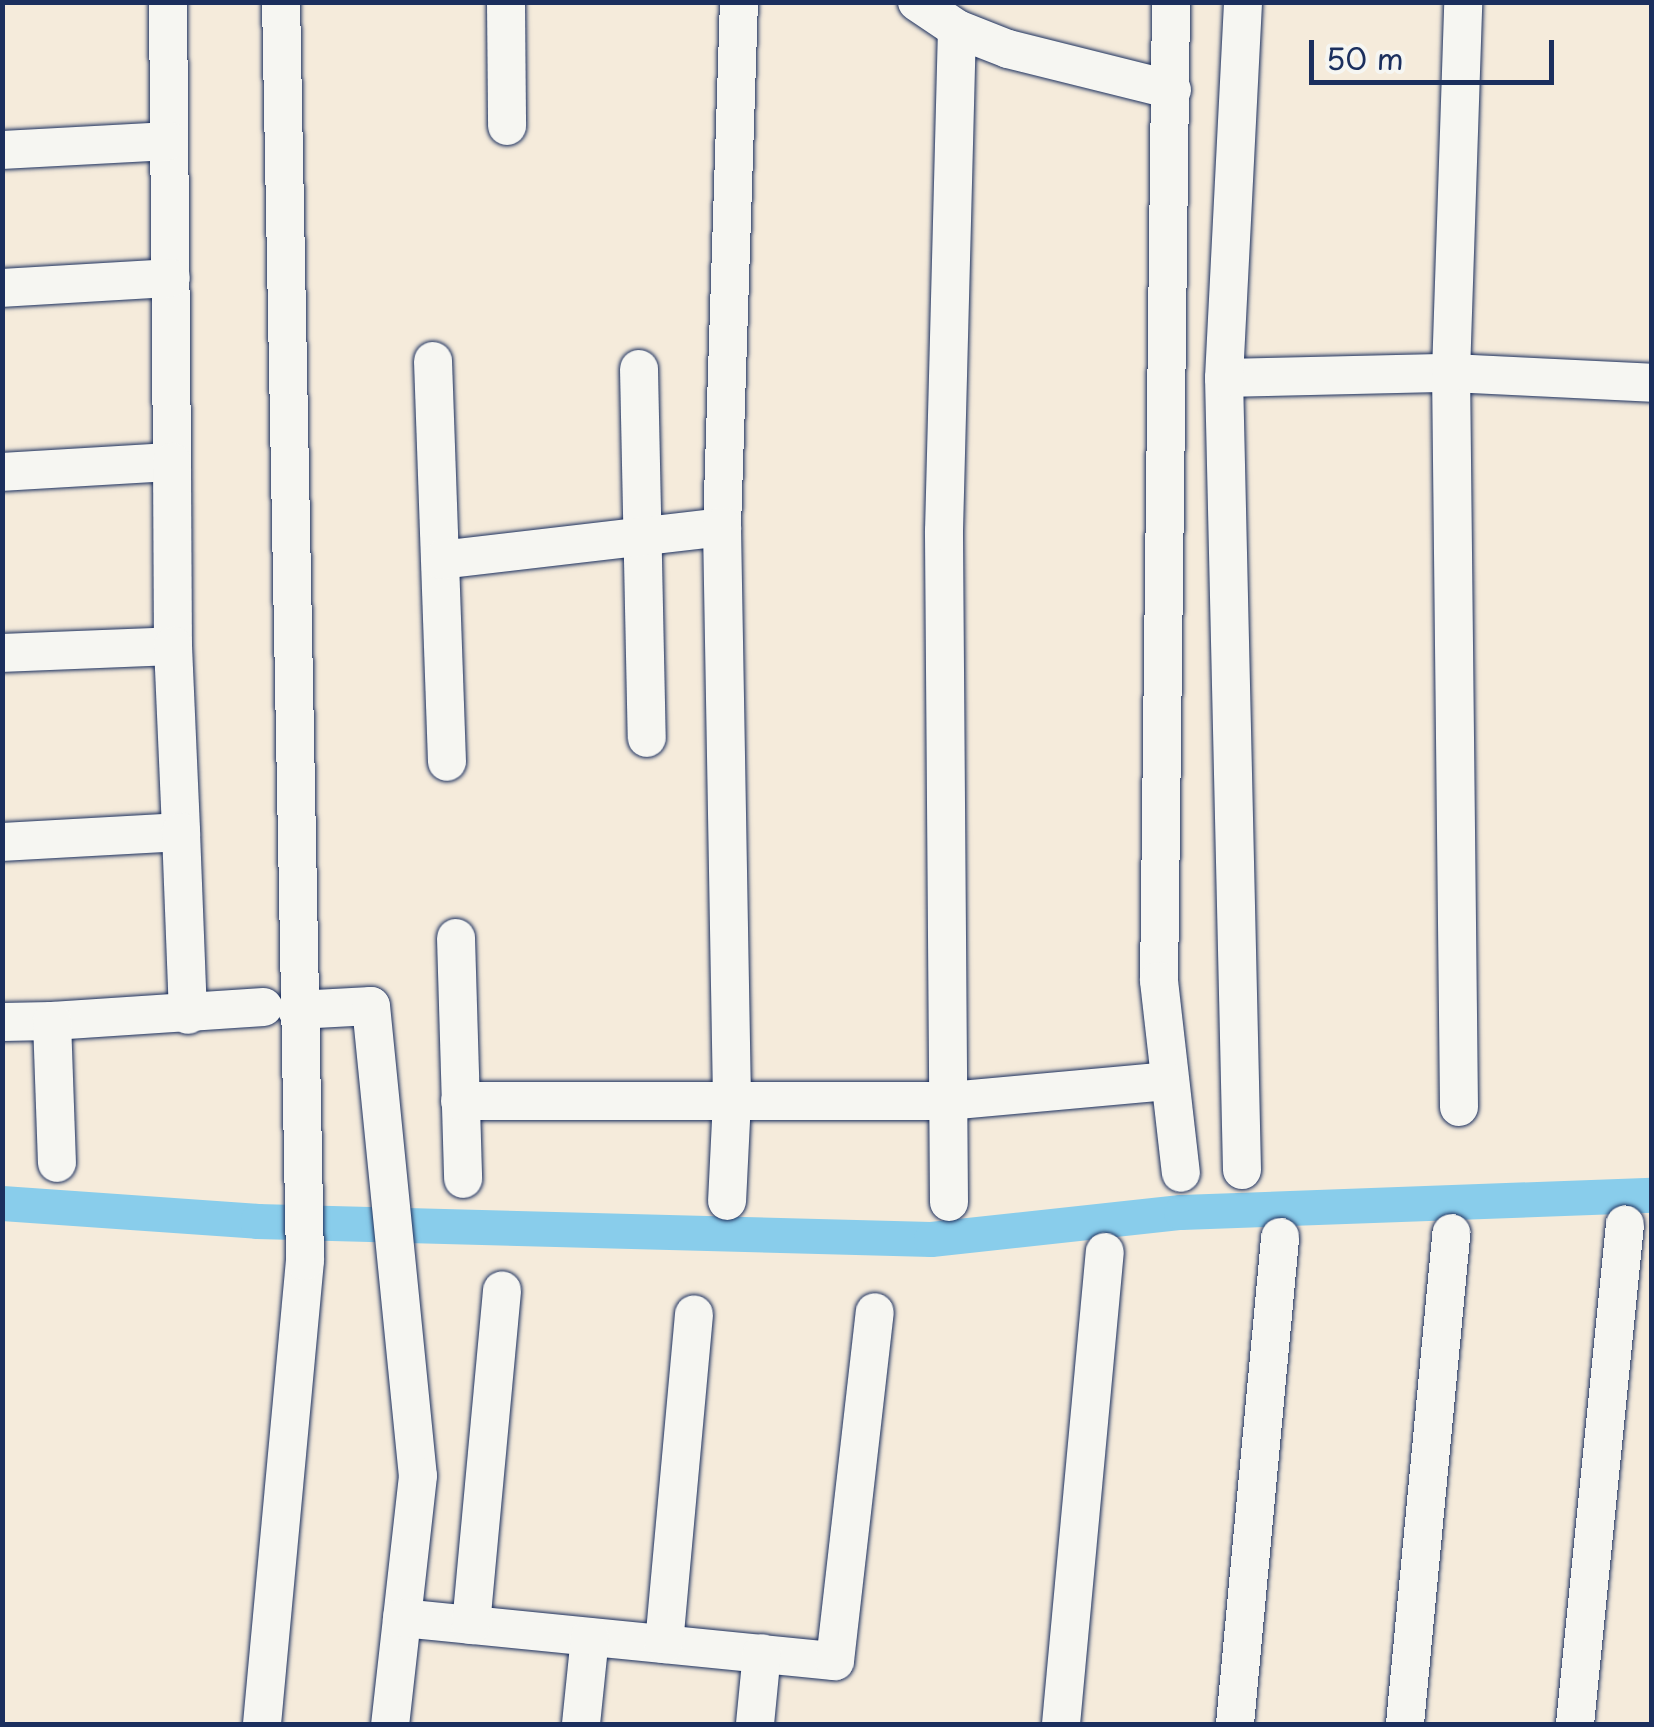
<!DOCTYPE html>
<style>
body{margin:0}
#map{position:relative;width:1654px;height:1727px;overflow:hidden;background:#f5ebdb;font-family:"Playpen Sans",sans-serif}
div>[style]{position:absolute}
.canal>*{height:35px;margin:-17.5px;padding:0 17.5px;transform-origin:17.5px;border-radius:17.5px;background:#89cdeb}
.roads{filter:drop-shadow(0 0 2px #1b2f5e) drop-shadow(0 0 2px #1b2f5e)}
.minor>*{height:38px;margin:-19px;padding:0 19px;transform-origin:19px;border-radius:19px;background:#f6f6f2}
span{translate:-50% -50%;white-space:nowrap;text-align:center;line-height:1.15;-webkit-text-stroke:9px #f6f6f2;paint-order:stroke}
.frame{position:absolute;inset:0;border:5px solid #1b2f5e;pointer-events:none}
.scale{position:absolute;left:1309px;top:40px;width:245px;height:45px;box-sizing:border-box;border:5px solid #1b2f5e;border-top:0;padding-left:12px;font-size:30px;line-height:35px;white-space:nowrap;color:#1b2f5e;-webkit-text-stroke:8px #f6f6f2;paint-order:stroke}
</style>
<div id="map">
<div class="canal">
<div style="left:2px;top:1203px;width:256px;rotate:4deg"></div>
<div style="left:257px;top:1221px;width:674px;rotate:1.53deg"></div>
<div style="left:931px;top:1239px;width:251px;rotate:-6.2deg"></div>
<div style="left:1181px;top:1212px;width:471px;rotate:-2.1deg"></div>
</div>
<div class="roads">
<div class="minor">
<div style="left:168px;top:2px;width:460px;rotate:89.5deg"></div>
<div style="left:506px;top:2px;width:124px;rotate:89.5deg"></div>
<div style="left:917px;top:2px;width:48px;rotate:34deg"></div>
<div style="left:957px;top:29px;width:55px;rotate:21.4deg"></div>
<div style="left:1008px;top:49px;width:169px;rotate:14deg"></div>
<div style="left:1171px;top:2px;width:979px;rotate:90.7deg"></div>
<div style="left:1159px;top:981px;width:193px;rotate:83.5deg"></div>
<div style="left:2px;top:150px;width:167px;rotate:-3.1deg"></div>
<div style="left:2px;top:288px;width:169px;rotate:-3.4deg"></div>
<div style="left:433px;top:361px;width:401px;rotate:88deg"></div>
<div style="left:639px;top:369px;width:369px;rotate:88.8deg"></div>
<div style="left:1224px;top:378px;width:227px;rotate:-1.3deg"></div>
<div style="left:1451px;top:373px;width:201px;rotate:2.8deg"></div>
<div style="left:2px;top:472px;width:170px;rotate:-3.4deg"></div>
<div style="left:172px;top:462px;width:184px;rotate:89.7deg"></div>
<div style="left:722px;top:527px;width:525px;rotate:-88.15deg"></div>
<div style="left:441px;top:560px;width:283px;rotate:-6.7deg"></div>
<div style="left:722px;top:527px;width:573px;rotate:89deg"></div>
<div style="left:732px;top:1100px;width:101px;rotate:92.8deg"></div>
<div style="left:2px;top:653px;width:171px;rotate:-2.3deg"></div>
<div style="left:173px;top:646px;width:186px;rotate:87.5deg"></div>
<div style="left:2px;top:842px;width:179px;rotate:-3.2deg"></div>
<div style="left:181px;top:832px;width:183px;rotate:87.8deg"></div>
<div style="left:456px;top:938px;width:241px;rotate:88.3deg"></div>
<div style="left:297px;top:1010px;width:74px;rotate:-3.1deg"></div>
<div style="left:371px;top:1006px;width:472px;rotate:84.3deg"></div>
<div style="left:418px;top:1476px;width:250px;rotate:96.4deg"></div>
<div style="left:52px;top:1021px;width:212px;rotate:-3.8deg"></div>
<div style="left:2px;top:1022px;width:50px;rotate:-1.1deg"></div>
<div style="left:52px;top:1021px;width:142px;rotate:88deg"></div>
<div style="left:460px;top:1101px;width:488px"></div>
<div style="left:948px;top:1101px;width:220px;rotate:-5.2deg"></div>
<div style="left:1459px;top:1107px;width:734px;rotate:-90.62deg"></div>
<div style="left:1451px;top:373px;width:371px;rotate:-88.1deg"></div>
<div style="left:1242px;top:1170px;width:792px;rotate:-91.3deg"></div>
<div style="left:1224px;top:378px;width:376px;rotate:-87.1deg"></div>
<div style="left:949px;top:1202px;width:671px;rotate:-90.43deg"></div>
<div style="left:944px;top:531px;width:502px;rotate:-88.52deg"></div>
<div style="left:402px;top:1618px;width:435px;rotate:5.7deg"></div>
<div style="left:835px;top:1661px;width:351px;rotate:-83.5deg"></div>
<div style="left:471px;top:1625px;width:336px;rotate:-84.7deg"></div>
<div style="left:664px;top:1644px;width:331px;rotate:-84.8deg"></div>
<div style="left:262px;top:1724px;width:465px;rotate:-84.7deg"></div>
<div style="left:305px;top:1261px;width:1259px;rotate:-91.09deg"></div>
<div style="left:581px;top:1724px;width:87px;rotate:-84.1deg"></div>
<div style="left:755px;top:1724px;width:71px;rotate:-84.4deg"></div>
<div style="left:1061px;top:1724px;width:474px;rotate:-84.7deg"></div>
<div style="left:1235px;top:1724px;width:489px;rotate:-84.7deg"></div>
<div style="left:1405px;top:1724px;width:493px;rotate:-84.6deg"></div>
<div style="left:1575px;top:1724px;width:502px;rotate:-84.29deg"></div>
</div>
</div>
<div class="frame"></div>
<div class="scale">50 m</div>
</div>
